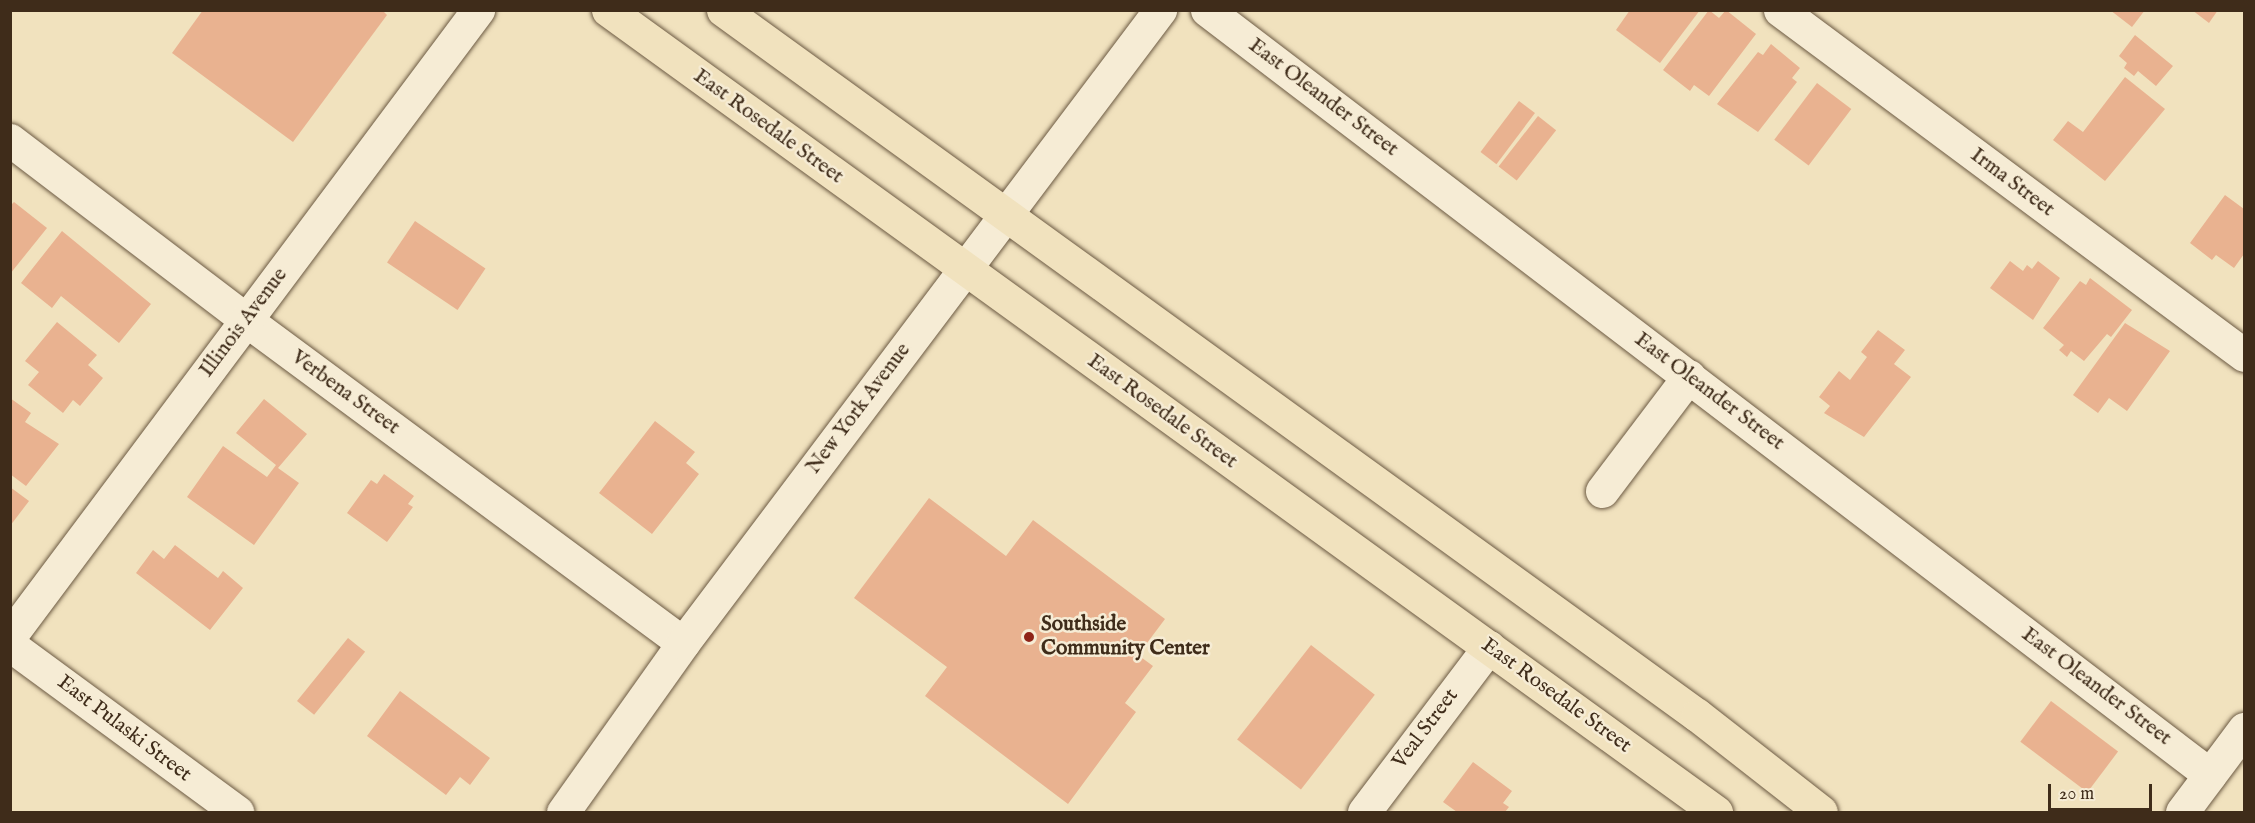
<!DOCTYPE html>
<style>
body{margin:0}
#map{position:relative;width:2255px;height:823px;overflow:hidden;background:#f1e2be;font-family:"IM FELL English",serif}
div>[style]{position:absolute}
.building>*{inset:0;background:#e9b290;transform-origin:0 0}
.roads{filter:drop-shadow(0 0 2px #6c5a43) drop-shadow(0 0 2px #6c5a43)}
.minor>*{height:33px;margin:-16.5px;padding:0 16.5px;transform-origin:16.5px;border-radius:16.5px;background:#f6ecd5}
.major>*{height:33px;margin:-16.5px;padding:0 16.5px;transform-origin:16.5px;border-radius:16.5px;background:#f1e2be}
.dots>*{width:16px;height:16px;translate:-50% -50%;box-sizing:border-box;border:3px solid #f6ecd5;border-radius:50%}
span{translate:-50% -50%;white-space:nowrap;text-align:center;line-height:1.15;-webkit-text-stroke:5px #f6ecd5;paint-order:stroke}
.street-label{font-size:21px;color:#3f2c1a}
.poi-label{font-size:21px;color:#3f2c1a;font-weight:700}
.left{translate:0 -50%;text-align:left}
.frame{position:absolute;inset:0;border:12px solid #3f2c1a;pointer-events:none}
.scale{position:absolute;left:2048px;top:784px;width:104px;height:27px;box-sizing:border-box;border:3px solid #3f2c1a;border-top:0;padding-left:8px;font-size:18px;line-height:21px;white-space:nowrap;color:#3f2c1a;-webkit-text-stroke:4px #f6ecd5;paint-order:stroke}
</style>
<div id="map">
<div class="building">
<div style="clip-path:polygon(203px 10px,382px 10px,387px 15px,293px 142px,172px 53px)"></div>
<div style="clip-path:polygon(1630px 10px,1700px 10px,1660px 63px,1616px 30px)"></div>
<div style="clip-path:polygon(1709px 10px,1719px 18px,1726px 10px,1756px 34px,1709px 96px,1694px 85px,1690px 91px,1663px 70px)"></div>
<div style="clip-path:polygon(2110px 10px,2145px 10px,2132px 27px)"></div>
<div style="clip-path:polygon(2192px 10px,2218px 10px,2209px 23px)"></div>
<div style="clip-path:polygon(2135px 35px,2173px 66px,2156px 86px,2138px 71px,2134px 76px,2124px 68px,2127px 63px,2119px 56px)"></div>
<div style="clip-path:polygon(1771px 44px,1800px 68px,1792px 78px,1797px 82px,1758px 132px,1717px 104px,1758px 52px,1763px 55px)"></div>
<div style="clip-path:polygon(2125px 77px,2165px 109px,2105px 181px,2053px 140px,2068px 121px,2083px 132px)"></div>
<div style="left:1817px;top:83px;width:43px;height:71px;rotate:37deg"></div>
<div style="left:1519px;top:101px;width:20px;height:64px;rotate:37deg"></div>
<div style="left:1538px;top:116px;width:23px;height:64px;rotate:38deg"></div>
<div style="clip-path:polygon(2225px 195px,2244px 209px,2244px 254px,2234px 268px,2216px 255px,2212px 260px,2190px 243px)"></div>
<div style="clip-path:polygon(14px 202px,47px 228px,10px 274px,10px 206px)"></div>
<div style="left:415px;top:221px;width:85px;height:50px;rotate:34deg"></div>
<div style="clip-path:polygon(62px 231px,151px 304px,119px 343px,61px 296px,52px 308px,21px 283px)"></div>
<div style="clip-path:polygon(2010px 261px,2023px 271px,2027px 265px,2032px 269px,2038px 261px,2060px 278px,2033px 320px,1990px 288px)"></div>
<div style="clip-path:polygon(2090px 278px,2132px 310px,2111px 337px,2107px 334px,2084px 361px,2071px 351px,2067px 357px,2059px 350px,2064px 345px,2043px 328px,2080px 281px,2086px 285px)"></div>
<div style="clip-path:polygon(57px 322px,97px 355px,88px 365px,103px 378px,80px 406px,73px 400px,63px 413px,28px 385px,39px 372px,25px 361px)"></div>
<div style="clip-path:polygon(2125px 323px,2170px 351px,2127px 411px,2109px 398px,2098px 413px,2073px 395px)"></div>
<div style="clip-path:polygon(1878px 330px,1905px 350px,1894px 364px,1911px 377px,1864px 437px,1824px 413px,1830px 406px,1819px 397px,1839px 371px,1850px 380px,1867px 357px,1861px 352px)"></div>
<div style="clip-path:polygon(10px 398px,31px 413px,25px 422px,59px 444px,26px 486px,10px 474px)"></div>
<div style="clip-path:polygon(264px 399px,307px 434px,278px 468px,299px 483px,254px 545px,187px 497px,223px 446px,267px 477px,276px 465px,236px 433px)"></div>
<div style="clip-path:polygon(655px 421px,695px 452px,686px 463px,699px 474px,652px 534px,599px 493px)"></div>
<div style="clip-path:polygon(384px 474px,414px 496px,408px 504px,413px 507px,387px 542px,347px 513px,371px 480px,377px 484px)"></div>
<div style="clip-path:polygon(10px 487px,29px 501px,10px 526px)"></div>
<div style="clip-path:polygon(929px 498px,1006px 556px,1033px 520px,1165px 619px,1138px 655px,1153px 666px,1125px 703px,1136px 712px,1068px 804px,925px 696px,947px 667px,854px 598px)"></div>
<div style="clip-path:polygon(175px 545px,218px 578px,223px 571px,243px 588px,210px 630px,136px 573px,153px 550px,164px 559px)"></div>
<div style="left:348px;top:638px;width:22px;height:81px;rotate:39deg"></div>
<div style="left:1311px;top:645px;width:81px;height:120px;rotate:38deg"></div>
<div style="clip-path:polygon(400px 691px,490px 758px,470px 785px,460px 777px,446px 795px,367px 736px)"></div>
<div style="left:2051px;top:701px;width:84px;height:51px;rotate:37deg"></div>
<div style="clip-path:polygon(1473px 762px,1512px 791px,1503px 803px,1509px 807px,1505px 812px,1457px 812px,1443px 802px)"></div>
</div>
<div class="roads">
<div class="minor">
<div style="left:1207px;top:10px;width:1261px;rotate:37.33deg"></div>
<div style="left:1780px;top:10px;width:578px;rotate:36.63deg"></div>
<div style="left:10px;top:140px;width:297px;rotate:37.3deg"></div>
<div style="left:246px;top:320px;width:543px;rotate:36.47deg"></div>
<div style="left:1602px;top:491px;width:144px;rotate:-52.9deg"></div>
<div style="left:10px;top:636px;width:782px;rotate:-53.22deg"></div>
<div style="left:10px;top:645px;width:282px;rotate:36.3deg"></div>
<div style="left:563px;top:812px;width:207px;rotate:-54.6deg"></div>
<div style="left:683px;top:643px;width:793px;rotate:-53deg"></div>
<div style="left:1364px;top:812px;width:207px;rotate:-52.9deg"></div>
<div style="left:2182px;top:812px;width:104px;rotate:-53.2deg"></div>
</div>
<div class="major">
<div style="left:608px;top:10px;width:1368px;rotate:35.9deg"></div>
<div style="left:723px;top:10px;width:1202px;rotate:35.9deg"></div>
<div style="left:1697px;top:715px;width:157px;rotate:38deg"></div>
</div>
</div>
<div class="dots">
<div style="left:1029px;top:637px;background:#8f2418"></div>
</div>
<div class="street-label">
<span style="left:1323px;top:98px;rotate:37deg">East Oleander Street</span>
<span style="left:768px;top:127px;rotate:36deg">East Rosedale Street</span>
<span style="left:2012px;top:183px;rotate:37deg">Irma Street</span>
<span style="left:244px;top:323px;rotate:-53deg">Illinois Avenue</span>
<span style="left:1709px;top:392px;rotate:37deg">East Oleander Street</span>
<span style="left:345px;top:393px;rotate:36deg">Verbena Street</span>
<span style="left:859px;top:409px;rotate:-53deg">New York Avenue</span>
<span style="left:1162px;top:412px;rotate:36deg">East Rosedale Street</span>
<span style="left:2096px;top:687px;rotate:37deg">East Oleander Street</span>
<span style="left:1556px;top:696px;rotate:36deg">East Rosedale Street</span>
<span style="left:124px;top:729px;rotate:37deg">East Pulaski Street</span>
<span style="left:1426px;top:729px;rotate:-53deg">Veal Street</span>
</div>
<div class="poi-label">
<span class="left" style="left:1041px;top:637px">Southside<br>Community Center</span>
</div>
<div class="frame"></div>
<div class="scale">20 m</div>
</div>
